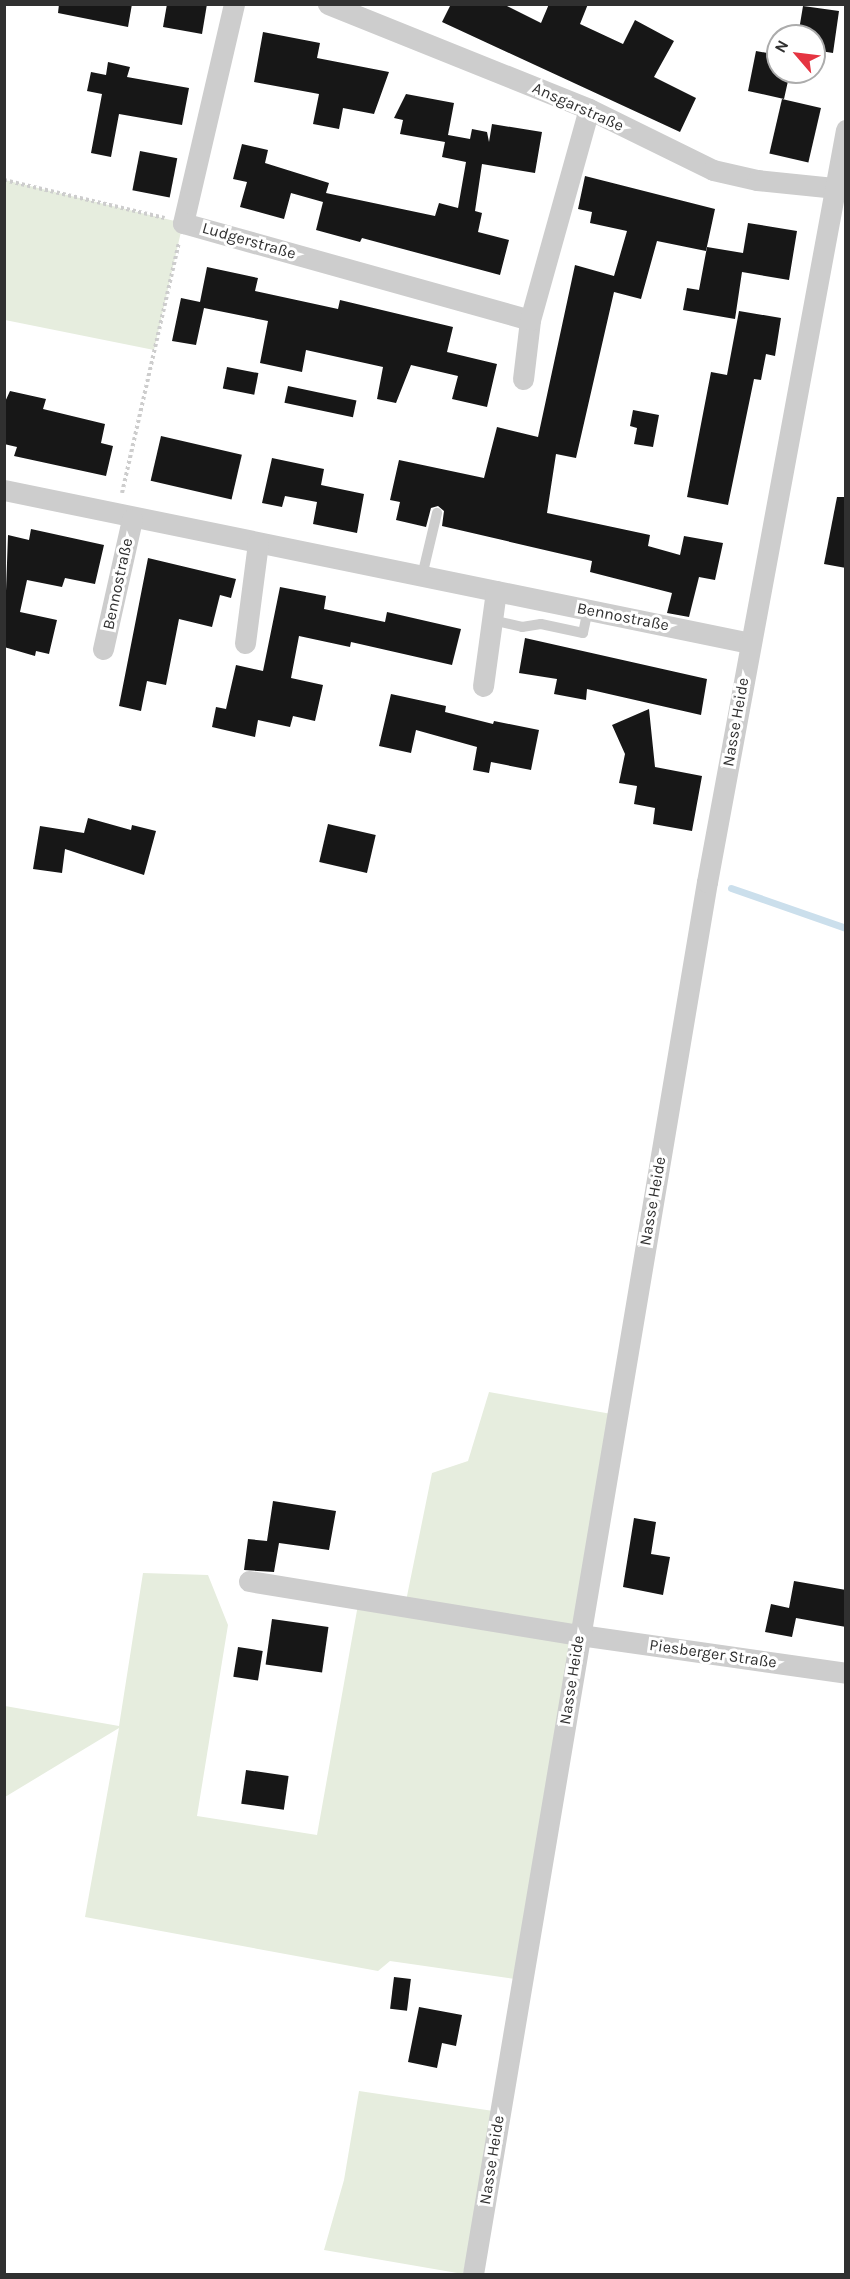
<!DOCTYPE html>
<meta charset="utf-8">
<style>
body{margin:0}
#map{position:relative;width:850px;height:2279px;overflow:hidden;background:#fff;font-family:Karla,sans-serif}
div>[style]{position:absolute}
.green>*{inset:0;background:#e6edde}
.stream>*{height:7px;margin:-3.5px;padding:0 3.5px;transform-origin:3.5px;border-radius:3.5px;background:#cbdfec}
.building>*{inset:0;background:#171717;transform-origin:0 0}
.path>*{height:4px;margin-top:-2px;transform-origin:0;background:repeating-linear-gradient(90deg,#cdcdcd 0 3px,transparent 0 6px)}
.lane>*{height:10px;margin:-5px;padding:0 5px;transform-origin:5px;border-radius:5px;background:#cdcdcd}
.street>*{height:21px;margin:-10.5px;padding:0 10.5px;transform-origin:10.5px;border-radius:10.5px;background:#cdcdcd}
span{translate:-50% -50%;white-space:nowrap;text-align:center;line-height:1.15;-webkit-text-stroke:6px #fff;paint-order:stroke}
.street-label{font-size:16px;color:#303030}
.frame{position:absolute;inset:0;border:6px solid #303030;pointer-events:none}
.north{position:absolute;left:766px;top:24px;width:60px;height:60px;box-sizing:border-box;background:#fff;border:2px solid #acacac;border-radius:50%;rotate:298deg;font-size:16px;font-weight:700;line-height:24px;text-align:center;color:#303030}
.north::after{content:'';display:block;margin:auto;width:21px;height:27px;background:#e53441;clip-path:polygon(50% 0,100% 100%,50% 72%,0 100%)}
</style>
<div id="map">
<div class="green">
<div style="clip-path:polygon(5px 180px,183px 223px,154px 350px,5px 320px)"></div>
<div style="clip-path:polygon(489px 1392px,617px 1415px,522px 1980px,390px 1961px,378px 1971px,85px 1917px,119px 1728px,5px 1797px,5px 1706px,119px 1726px,143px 1573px,208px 1575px,228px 1625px,197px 1816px,317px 1835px,359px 1599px,405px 1606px,432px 1473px,468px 1461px)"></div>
<div style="clip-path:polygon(359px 2091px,500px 2112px,463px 2274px,324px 2250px,344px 2180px)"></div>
</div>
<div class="stream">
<div style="left:731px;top:888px;width:122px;rotate:19.2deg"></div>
</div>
<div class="building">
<div style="clip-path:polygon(59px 4px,132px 4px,128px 27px,58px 13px)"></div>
<div style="clip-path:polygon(167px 4px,207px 4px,202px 34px,163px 27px)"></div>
<div style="clip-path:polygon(451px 4px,503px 4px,541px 23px,549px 4px,588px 4px,580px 24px,623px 44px,635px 20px,674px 41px,654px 77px,696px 98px,680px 132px,442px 22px)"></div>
<div style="clip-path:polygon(803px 6px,839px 11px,833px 53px,814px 50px,814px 36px,798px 36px)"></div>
<div style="clip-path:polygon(263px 32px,320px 43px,317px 58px,389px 72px,374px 114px,343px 108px,339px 129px,313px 124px,319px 94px,254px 82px)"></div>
<div style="clip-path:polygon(756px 51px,778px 55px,778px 72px,790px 72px,784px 99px,748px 91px)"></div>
<div style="clip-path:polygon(108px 62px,130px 67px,127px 77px,189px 88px,182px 125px,119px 114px,111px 157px,91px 153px,102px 94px,87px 91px,91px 72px,106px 75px)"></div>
<div style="clip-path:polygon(406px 94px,454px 103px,448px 135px,470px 139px,472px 129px,487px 132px,489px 142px,492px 124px,542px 132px,535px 173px,482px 164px,475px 211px,482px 213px,478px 232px,509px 240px,500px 275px,362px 238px,360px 242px,316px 230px,323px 202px,291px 193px,284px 219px,240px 207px,247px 182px,233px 179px,242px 144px,268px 150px,265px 163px,329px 183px,326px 193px,435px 216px,439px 203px,458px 208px,466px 162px,442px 157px,445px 142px,400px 134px,403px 120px,394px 118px)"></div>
<div style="left:782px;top:99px;width:40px;height:56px;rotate:13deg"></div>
<div style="left:140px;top:151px;width:38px;height:40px;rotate:11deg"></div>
<div style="clip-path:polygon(585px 176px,715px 209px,706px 251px,657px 241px,641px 299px,614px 292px,576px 458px,556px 454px,547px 513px,650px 535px,648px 546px,680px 555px,684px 536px,723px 543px,715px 580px,699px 577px,689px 617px,667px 613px,672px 593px,590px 572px,592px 561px,442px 526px,444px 511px,438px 506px,431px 508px,426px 527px,396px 520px,400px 502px,390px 500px,399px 460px,484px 478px,497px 427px,538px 437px,575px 265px,614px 276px,627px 231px,590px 223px,592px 212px,578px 209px)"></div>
<div style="clip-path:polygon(748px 223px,797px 231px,789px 280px,742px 272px,735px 319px,683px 310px,687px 288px,699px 290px,707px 247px,743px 253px)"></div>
<div style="clip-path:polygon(207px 267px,258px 278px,255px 291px,338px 309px,340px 300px,453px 327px,447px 352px,497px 364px,487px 407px,452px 399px,458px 376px,411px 365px,396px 403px,377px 399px,383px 367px,306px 350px,302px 372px,260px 363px,268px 321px,204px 308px,196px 345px,172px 341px,181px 298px,200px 302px)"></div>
<div style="clip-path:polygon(739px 311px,781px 318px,775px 356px,766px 354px,761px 380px,754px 379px,728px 505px,687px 497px,711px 372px,727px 375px)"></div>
<div style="left:227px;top:367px;width:32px;height:22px;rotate:11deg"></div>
<div style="left:288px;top:386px;width:70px;height:17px;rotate:12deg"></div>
<div style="clip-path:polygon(10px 391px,46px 399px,43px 409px,105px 424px,101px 443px,113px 446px,106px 476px,14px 456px,17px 447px,4px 444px,4px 404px)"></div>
<div style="clip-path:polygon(633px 410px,659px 415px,653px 447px,634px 444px,637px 428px,630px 426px)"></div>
<div style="left:161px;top:436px;width:83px;height:46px;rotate:13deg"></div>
<div style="clip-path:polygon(272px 458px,324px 469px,321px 485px,364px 494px,357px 533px,313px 524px,317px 502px,285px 496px,282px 507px,262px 503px)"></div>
<div style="clip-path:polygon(837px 497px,846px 497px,846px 568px,824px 564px)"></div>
<div style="clip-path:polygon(31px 529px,104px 545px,95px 584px,65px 578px,62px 587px,27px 580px,20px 612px,57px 620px,49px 654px,36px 651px,35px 656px,4px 647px,8px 535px,29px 540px)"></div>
<div style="clip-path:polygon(148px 558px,236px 579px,231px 598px,220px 595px,212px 627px,179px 619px,166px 685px,147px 681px,141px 711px,119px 706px)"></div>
<div style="clip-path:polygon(280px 587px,326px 596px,324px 609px,385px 622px,387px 612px,461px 629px,452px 665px,351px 642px,350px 647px,299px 636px,291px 678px,323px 685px,315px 721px,293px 716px,290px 727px,258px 720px,255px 737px,212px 727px,216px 707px,226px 709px,236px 665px,263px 671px)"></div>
<div style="clip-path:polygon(525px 638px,707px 679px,701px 715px,587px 689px,586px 700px,554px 694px,557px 679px,519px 673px)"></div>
<div style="clip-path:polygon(391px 694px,446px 706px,445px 712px,493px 724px,494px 721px,539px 730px,531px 770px,491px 762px,489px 773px,473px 770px,477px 747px,416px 730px,411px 753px,379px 746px)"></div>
<div style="clip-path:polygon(649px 709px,655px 767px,702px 776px,692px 831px,653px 824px,655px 808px,634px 804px,637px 786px,619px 783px,625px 754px,612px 725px)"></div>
<div style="clip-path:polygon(88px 818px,131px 830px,132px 825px,156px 831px,144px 875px,65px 849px,62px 873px,33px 869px,40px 826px,84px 833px)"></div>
<div style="left:328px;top:824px;width:49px;height:39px;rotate:13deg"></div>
<div style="clip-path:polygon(273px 1501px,336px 1511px,329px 1550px,279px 1543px,274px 1572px,244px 1570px,248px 1539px,267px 1541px)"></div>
<div style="clip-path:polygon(634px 1518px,656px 1522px,651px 1554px,670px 1557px,663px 1595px,623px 1587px)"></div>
<div style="clip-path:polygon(794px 1581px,846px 1590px,846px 1627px,796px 1618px,792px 1637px,765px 1632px,771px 1604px,789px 1608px)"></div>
<div style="left:272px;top:1619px;width:57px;height:46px;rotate:8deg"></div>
<div style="left:238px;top:1647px;width:25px;height:30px;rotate:9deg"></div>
<div style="left:246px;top:1770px;width:43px;height:34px;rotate:8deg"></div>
<div style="left:394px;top:1977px;width:17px;height:32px;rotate:7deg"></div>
<div style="clip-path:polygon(419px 2007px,462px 2015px,456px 2046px,442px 2043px,437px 2068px,408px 2062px)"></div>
</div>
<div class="path">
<div style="left:4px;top:180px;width:165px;rotate:13.3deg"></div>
<div style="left:122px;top:493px;width:256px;rotate:-77.2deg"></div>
</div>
<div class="lane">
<div style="left:422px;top:576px;width:65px;rotate:-76.6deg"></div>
<div style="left:492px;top:620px;width:31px;rotate:13deg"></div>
<div style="left:522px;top:627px;width:19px;rotate:-9deg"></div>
<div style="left:541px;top:624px;width:43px;rotate:12.1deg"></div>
<div style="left:583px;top:633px;width:24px;rotate:-78deg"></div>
</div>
<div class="street">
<div style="left:234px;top:4px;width:225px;rotate:103.1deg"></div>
<div style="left:183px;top:223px;width:360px;rotate:15.6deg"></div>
<div style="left:328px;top:4px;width:281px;rotate:21.9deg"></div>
<div style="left:589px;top:109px;width:138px;rotate:26.2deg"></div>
<div style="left:713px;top:170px;width:45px;rotate:12.8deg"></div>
<div style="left:757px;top:180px;width:77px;rotate:5.9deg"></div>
<div style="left:523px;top:379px;width:59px;rotate:-83.2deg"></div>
<div style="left:530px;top:320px;width:219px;rotate:-74.4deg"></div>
<div style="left:4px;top:490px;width:762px;rotate:11.59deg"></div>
<div style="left:245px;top:643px;width:101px;rotate:-82.6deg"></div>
<div style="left:103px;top:649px;width:133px;rotate:-77.4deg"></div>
<div style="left:483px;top:686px;width:96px;rotate:-82.2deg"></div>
<div style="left:249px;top:1581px;width:335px;rotate:9.3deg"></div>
<div style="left:580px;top:1635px;width:269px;rotate:8.1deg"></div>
<div style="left:473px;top:2274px;width:1412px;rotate:-80.46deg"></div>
<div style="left:707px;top:882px;width:765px;rotate:-79.53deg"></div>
</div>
<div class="street-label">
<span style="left:578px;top:107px;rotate:24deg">Ansgarstraße</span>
<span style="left:249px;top:241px;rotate:16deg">Ludgerstraße</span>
<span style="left:118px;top:584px;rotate:-78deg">Bennostraße</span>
<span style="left:623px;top:617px;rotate:11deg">Bennostraße</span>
<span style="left:736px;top:722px;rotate:-80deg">Nasse Heide</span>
<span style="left:653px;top:1201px;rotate:-80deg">Nasse Heide</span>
<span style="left:713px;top:1654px;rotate:8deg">Piesberger Straße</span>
<span style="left:572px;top:1680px;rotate:-81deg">Nasse Heide</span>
<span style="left:492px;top:2160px;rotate:-81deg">Nasse Heide</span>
</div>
<div class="frame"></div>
<div class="north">N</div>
</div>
